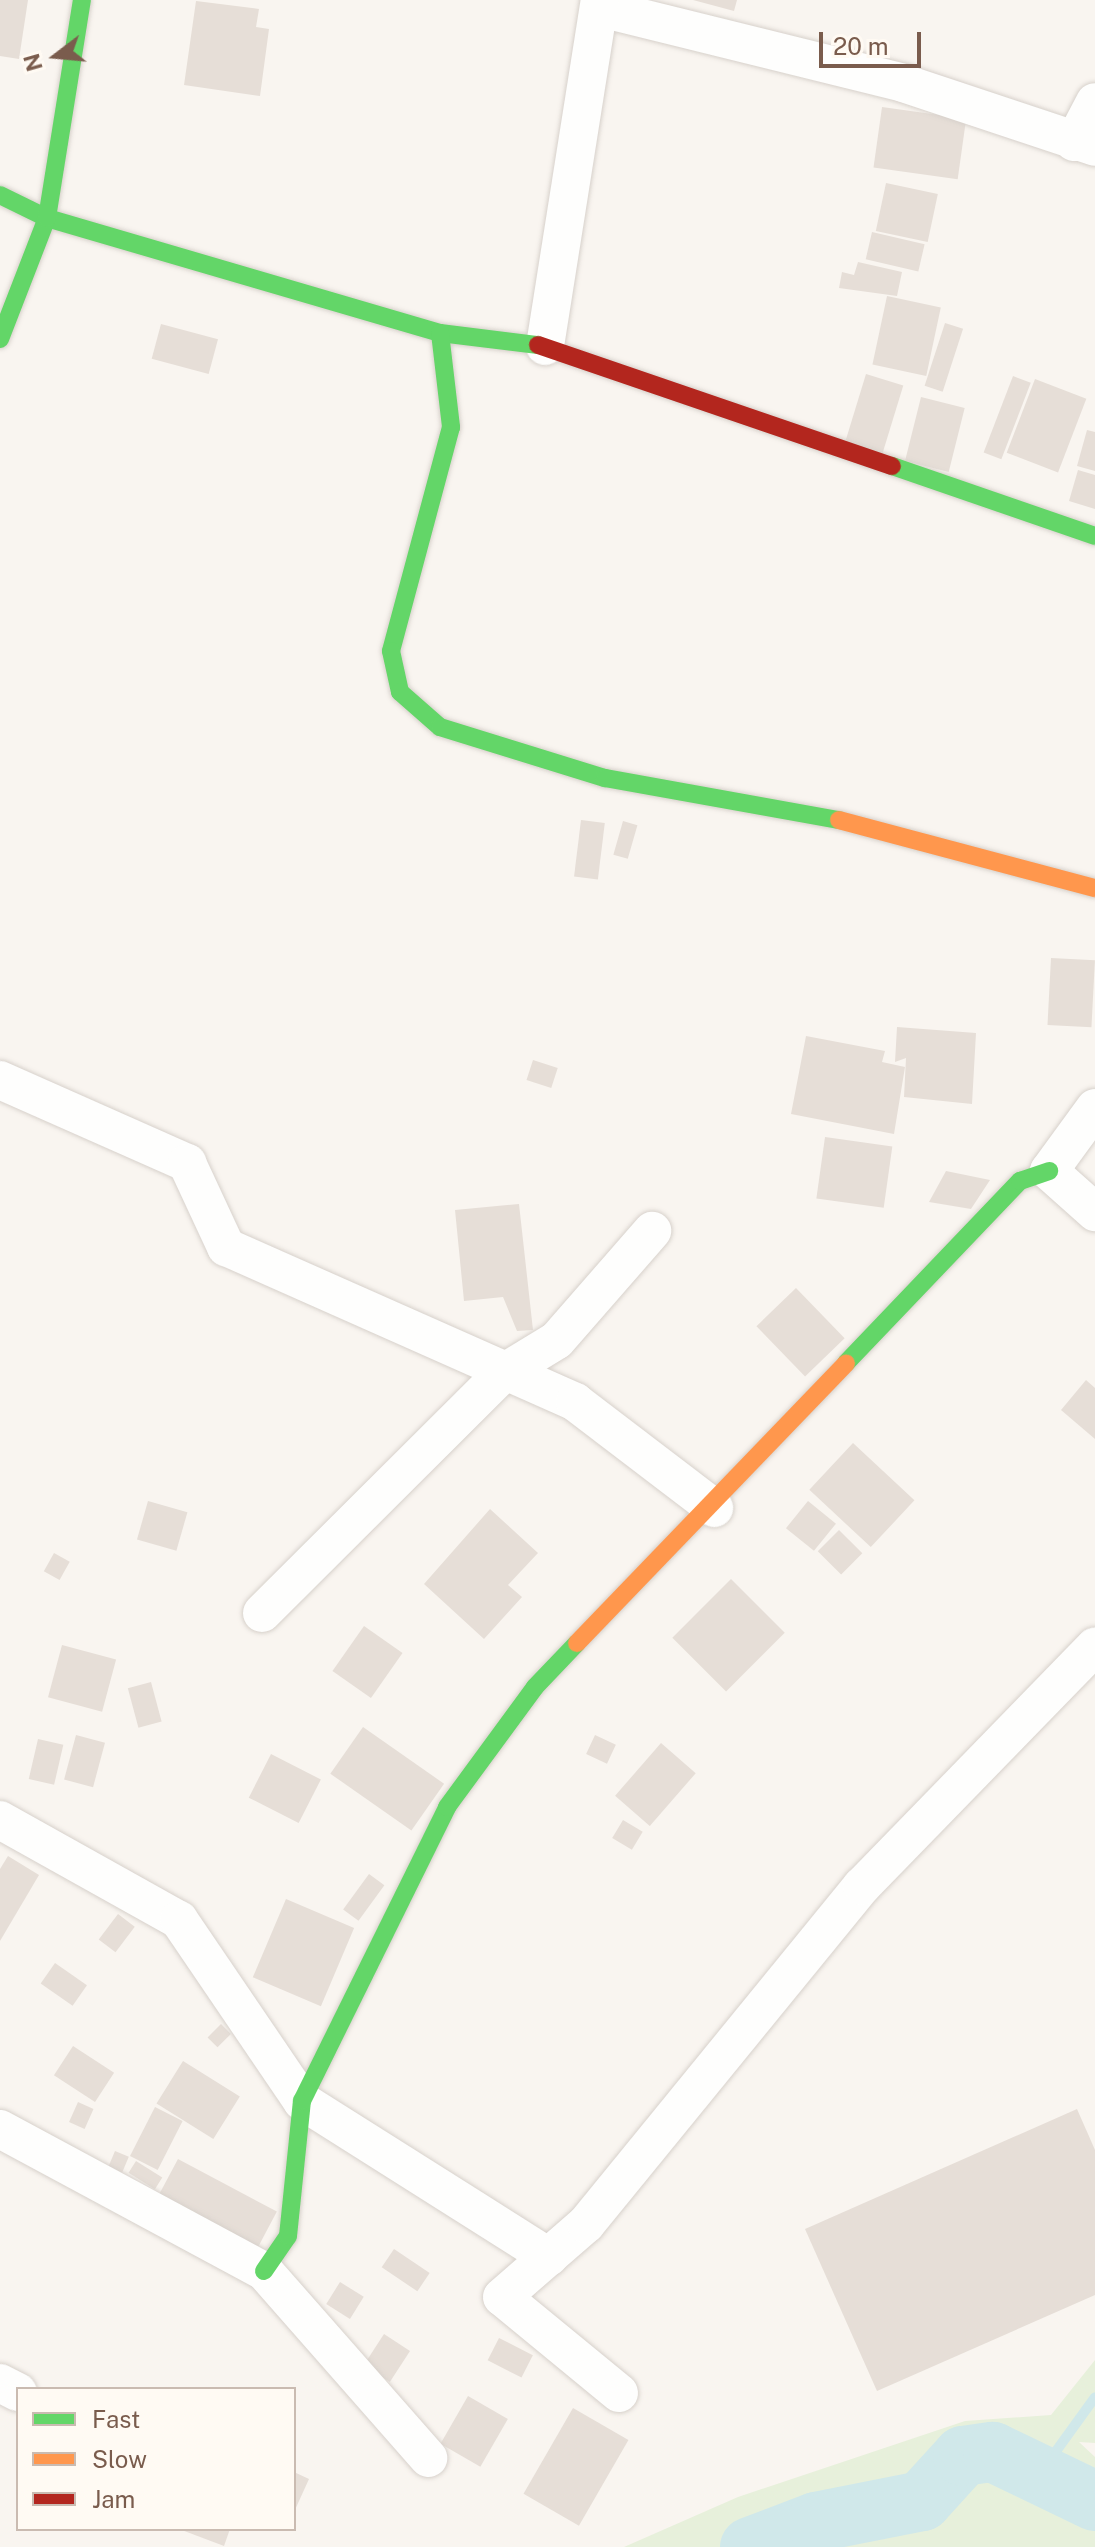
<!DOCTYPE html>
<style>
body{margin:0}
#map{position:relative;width:1095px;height:2547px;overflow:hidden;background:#f9f5f0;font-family:"Public Sans",sans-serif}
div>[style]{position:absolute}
.green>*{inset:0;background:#e7f0db}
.stream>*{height:10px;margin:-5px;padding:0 5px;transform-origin:5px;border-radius:5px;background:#d0e8ea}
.river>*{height:60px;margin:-30px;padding:0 30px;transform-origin:30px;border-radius:30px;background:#d0e8ea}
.building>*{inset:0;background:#e6ded7;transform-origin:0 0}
.roads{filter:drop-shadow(0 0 2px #d7d1cb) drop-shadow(0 0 2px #d7d1cb)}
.street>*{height:38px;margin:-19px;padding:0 19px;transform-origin:19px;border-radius:19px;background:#fefefd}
.fast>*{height:18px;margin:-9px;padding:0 9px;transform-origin:9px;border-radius:9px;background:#63d668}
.slow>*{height:18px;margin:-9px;padding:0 9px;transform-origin:9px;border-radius:9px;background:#ff974d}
.jam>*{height:18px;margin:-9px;padding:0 9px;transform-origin:9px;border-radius:9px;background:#b3261e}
span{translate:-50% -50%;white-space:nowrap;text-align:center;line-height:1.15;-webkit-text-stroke:6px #fffaf3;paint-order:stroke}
.legend{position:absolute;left:16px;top:2387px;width:280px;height:144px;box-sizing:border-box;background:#fffaf3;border:2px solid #cabbb1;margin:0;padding:10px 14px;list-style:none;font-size:24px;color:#7a5c4d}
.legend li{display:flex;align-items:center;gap:16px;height:40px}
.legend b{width:40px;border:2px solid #cabbb1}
.north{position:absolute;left:16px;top:16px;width:80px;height:80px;-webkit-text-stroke:6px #fffaf3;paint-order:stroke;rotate:254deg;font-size:22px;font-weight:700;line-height:32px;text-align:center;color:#7a5c4d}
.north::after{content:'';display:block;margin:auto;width:28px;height:36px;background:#7a5c4d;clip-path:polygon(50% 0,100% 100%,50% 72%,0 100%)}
.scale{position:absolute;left:819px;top:32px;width:102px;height:36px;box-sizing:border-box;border:4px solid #7a5c4d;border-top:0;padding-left:10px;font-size:24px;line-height:28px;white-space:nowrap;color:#7a5c4d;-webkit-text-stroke:6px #fffaf3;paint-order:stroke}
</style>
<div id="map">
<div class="green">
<div style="clip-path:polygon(1095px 2360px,1095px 2443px,1079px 2442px,1095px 2457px,1095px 2547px,624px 2547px,738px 2497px,965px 2421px,1051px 2415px)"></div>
</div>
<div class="stream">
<div style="left:1041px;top:2472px;width:92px;rotate:-54.2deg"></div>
</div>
<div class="river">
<div style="left:750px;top:2547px;width:71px;rotate:-20.7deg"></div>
<div style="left:816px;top:2522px;width:108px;rotate:-11.2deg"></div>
<div style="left:922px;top:2501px;width:61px;rotate:-47.7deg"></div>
<div style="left:963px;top:2456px;width:30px;rotate:-8deg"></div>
<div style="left:993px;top:2452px;width:113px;rotate:25.7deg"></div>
</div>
<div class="building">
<div style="clip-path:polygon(0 0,28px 0,19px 59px,0 56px)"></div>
<div style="clip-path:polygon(693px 0,737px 0,734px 11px)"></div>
<div style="clip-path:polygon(196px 1px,259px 9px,256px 27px,269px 29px,260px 96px,184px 85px)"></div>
<div style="left:882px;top:107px;width:85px;height:61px;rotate:8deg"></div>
<div style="left:886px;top:183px;width:53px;height:49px;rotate:12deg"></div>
<div style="left:872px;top:232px;width:54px;height:28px;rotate:13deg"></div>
<div style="clip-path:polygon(858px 262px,902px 272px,897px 296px,839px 288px,842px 272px,854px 275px)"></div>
<div style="left:887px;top:296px;width:55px;height:70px;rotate:12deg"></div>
<div style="left:945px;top:323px;width:19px;height:66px;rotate:18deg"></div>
<div style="left:161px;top:324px;width:59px;height:36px;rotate:15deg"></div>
<div style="left:866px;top:374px;width:39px;height:72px;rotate:17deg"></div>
<div style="left:1013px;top:376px;width:19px;height:82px;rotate:21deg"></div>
<div style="left:1035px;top:379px;width:55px;height:79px;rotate:21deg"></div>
<div style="left:921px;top:397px;width:45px;height:66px;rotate:14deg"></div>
<div style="clip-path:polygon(1087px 430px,1095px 432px,1095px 471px,1077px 466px)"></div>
<div style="clip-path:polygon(1078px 470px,1095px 475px,1095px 509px,1069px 501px)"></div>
<div style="left:581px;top:820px;width:24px;height:57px;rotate:7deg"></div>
<div style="left:623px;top:821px;width:15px;height:35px;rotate:16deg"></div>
<div style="left:1051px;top:958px;width:44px;height:67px;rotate:3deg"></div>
<div style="clip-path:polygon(897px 1027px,976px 1033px,972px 1104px,904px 1097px,906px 1058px,895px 1062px)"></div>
<div style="clip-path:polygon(806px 1036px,885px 1051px,882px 1062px,905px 1067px,894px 1134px,791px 1114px)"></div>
<div style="left:533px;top:1060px;width:26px;height:21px;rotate:18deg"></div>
<div style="left:825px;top:1137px;width:68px;height:62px;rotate:8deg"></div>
<div style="clip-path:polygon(946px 1171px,990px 1180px,971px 1209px,929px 1202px)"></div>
<div style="clip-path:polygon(519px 1204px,533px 1330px,517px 1331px,503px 1297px,464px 1301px,455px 1210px)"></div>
<div style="left:796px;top:1288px;width:70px;height:55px;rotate:46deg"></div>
<div style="clip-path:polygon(1086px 1380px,1095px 1388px,1095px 1439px,1061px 1410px)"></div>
<div style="left:853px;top:1443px;width:84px;height:64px;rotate:43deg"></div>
<div style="left:148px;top:1501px;width:41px;height:40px;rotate:16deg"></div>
<div style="left:808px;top:1501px;width:36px;height:35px;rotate:39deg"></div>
<div style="clip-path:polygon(490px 1509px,538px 1553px,508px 1585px,522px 1597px,484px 1639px,424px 1584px)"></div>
<div style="left:839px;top:1530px;width:33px;height:30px;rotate:45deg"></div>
<div style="left:54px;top:1553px;width:18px;height:21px;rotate:29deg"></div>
<div style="left:731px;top:1579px;width:76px;height:83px;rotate:45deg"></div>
<div style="left:364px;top:1626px;width:47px;height:55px;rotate:35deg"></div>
<div style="left:62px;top:1645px;width:56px;height:54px;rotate:15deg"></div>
<div style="left:151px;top:1682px;width:41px;height:24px;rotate:75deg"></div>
<div style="left:363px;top:1727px;width:99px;height:57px;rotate:35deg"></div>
<div style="left:76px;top:1735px;width:30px;height:46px;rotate:15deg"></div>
<div style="left:595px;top:1735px;width:23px;height:21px;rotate:25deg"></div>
<div style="left:38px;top:1739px;width:26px;height:41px;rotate:13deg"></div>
<div style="left:661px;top:1743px;width:46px;height:70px;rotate:41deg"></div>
<div style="left:271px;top:1754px;width:56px;height:49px;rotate:27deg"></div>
<div style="left:623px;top:1820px;width:23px;height:21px;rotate:31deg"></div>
<div style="clip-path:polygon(8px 1856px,39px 1875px,0 1941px,0 1869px)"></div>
<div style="left:369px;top:1874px;width:19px;height:44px;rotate:36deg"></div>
<div style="left:286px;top:1899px;width:74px;height:85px;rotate:23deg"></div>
<div style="left:118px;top:1914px;width:21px;height:32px;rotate:37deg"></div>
<div style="left:55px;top:1963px;width:39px;height:25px;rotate:35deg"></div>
<div style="left:221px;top:2024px;width:14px;height:19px;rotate:45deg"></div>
<div style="left:73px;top:2046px;width:49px;height:35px;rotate:33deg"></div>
<div style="left:183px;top:2061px;width:67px;height:50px;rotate:32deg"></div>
<div style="left:78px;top:2102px;width:17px;height:22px;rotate:24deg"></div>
<div style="left:155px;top:2107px;width:31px;height:55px;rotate:27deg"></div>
<div style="clip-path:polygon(1077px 2109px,1095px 2150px,1095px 2295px,877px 2391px,805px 2229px)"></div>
<div style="left:115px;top:2151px;width:15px;height:17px;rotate:23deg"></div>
<div style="left:178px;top:2159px;width:112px;height:46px;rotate:28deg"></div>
<div style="left:136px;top:2161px;width:31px;height:14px;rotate:32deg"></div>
<div style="left:394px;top:2249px;width:43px;height:22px;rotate:34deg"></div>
<div style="left:340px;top:2282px;width:28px;height:26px;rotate:32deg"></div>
<div style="left:384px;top:2334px;width:31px;height:37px;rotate:33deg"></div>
<div style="left:499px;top:2338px;width:38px;height:25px;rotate:27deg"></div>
<div style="left:468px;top:2396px;width:46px;height:55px;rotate:30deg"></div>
<div style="left:573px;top:2408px;width:64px;height:99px;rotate:30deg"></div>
<div style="clip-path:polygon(294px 2472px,309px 2479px,294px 2512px)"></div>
<div style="clip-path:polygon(179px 2529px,230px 2529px,224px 2546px)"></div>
</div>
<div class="roads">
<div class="street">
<div style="left:601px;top:8px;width:311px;rotate:13.9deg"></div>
<div style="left:903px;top:83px;width:202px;rotate:18.4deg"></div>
<div style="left:1074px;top:142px;width:45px;rotate:-62.3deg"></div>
<div style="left:545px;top:346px;width:350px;rotate:-81deg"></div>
<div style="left:0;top:1080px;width:205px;rotate:23.9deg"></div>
<div style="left:187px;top:1163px;width:93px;rotate:65.1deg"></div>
<div style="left:226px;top:1247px;width:382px;rotate:23.9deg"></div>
<div style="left:575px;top:1402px;width:175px;rotate:37.3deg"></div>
<div style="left:1095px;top:1108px;width:78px;rotate:126.1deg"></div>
<div style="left:1049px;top:1171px;width:62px;rotate:41.7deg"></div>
<div style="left:262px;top:1613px;width:340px;rotate:-44.9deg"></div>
<div style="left:503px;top:1373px;width:63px;rotate:-31.4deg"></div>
<div style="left:557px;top:1340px;width:145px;rotate:-48.9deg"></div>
<div style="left:0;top:1820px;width:205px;rotate:29.2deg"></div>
<div style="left:179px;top:1920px;width:219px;rotate:55.8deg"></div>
<div style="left:302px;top:2101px;width:292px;rotate:32.3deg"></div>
<div style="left:0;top:2129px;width:300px;rotate:28.3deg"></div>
<div style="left:264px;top:2271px;width:249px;rotate:48.7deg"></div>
<div style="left:0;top:2383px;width:20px;rotate:27deg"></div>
<div style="left:619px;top:2393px;width:151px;rotate:-140.6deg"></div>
<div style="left:502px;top:2297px;width:111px;rotate:-41deg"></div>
<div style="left:586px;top:2224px;width:436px;rotate:-50.8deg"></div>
<div style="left:862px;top:1886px;width:334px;rotate:-45.8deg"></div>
</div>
<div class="fast">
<div style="left:0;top:195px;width:52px;rotate:26.1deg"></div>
<div style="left:47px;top:218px;width:409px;rotate:16.3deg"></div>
<div style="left:440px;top:333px;width:99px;rotate:7deg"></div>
<div style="left:440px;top:333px;width:95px;rotate:83.3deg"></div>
<div style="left:451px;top:427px;width:232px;rotate:105deg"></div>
<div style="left:391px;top:651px;width:42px;rotate:77.6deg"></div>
<div style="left:400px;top:692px;width:53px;rotate:41.2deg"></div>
<div style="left:440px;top:727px;width:173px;rotate:17.2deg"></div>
<div style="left:605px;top:778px;width:238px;rotate:10.2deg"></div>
<div style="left:0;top:339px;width:130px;rotate:-68.8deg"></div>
<div style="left:47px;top:218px;width:221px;rotate:-80.9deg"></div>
<div style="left:892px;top:466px;width:215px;rotate:19deg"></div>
<div style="left:846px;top:1363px;width:252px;rotate:-46.3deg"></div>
<div style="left:1020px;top:1181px;width:31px;rotate:-19deg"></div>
<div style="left:264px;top:2271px;width:42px;rotate:-55.6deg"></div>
<div style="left:288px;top:2236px;width:136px;rotate:-84.1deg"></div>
<div style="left:302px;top:2101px;width:328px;rotate:-63.7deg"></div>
<div style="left:447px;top:1807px;width:149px;rotate:-53.7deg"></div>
<div style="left:535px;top:1687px;width:61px;rotate:-46.3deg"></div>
</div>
<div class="slow">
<div style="left:839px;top:820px;width:265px;rotate:14.9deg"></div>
<div style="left:577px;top:1643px;width:388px;rotate:-46.1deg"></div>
</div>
<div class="jam">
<div style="left:538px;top:345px;width:374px;rotate:18.9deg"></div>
</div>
</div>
<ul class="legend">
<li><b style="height:10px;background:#63d668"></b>Fast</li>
<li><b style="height:10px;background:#ff974d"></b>Slow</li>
<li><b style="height:10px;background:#b3261e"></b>Jam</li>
</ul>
<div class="north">N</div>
<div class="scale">20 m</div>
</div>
